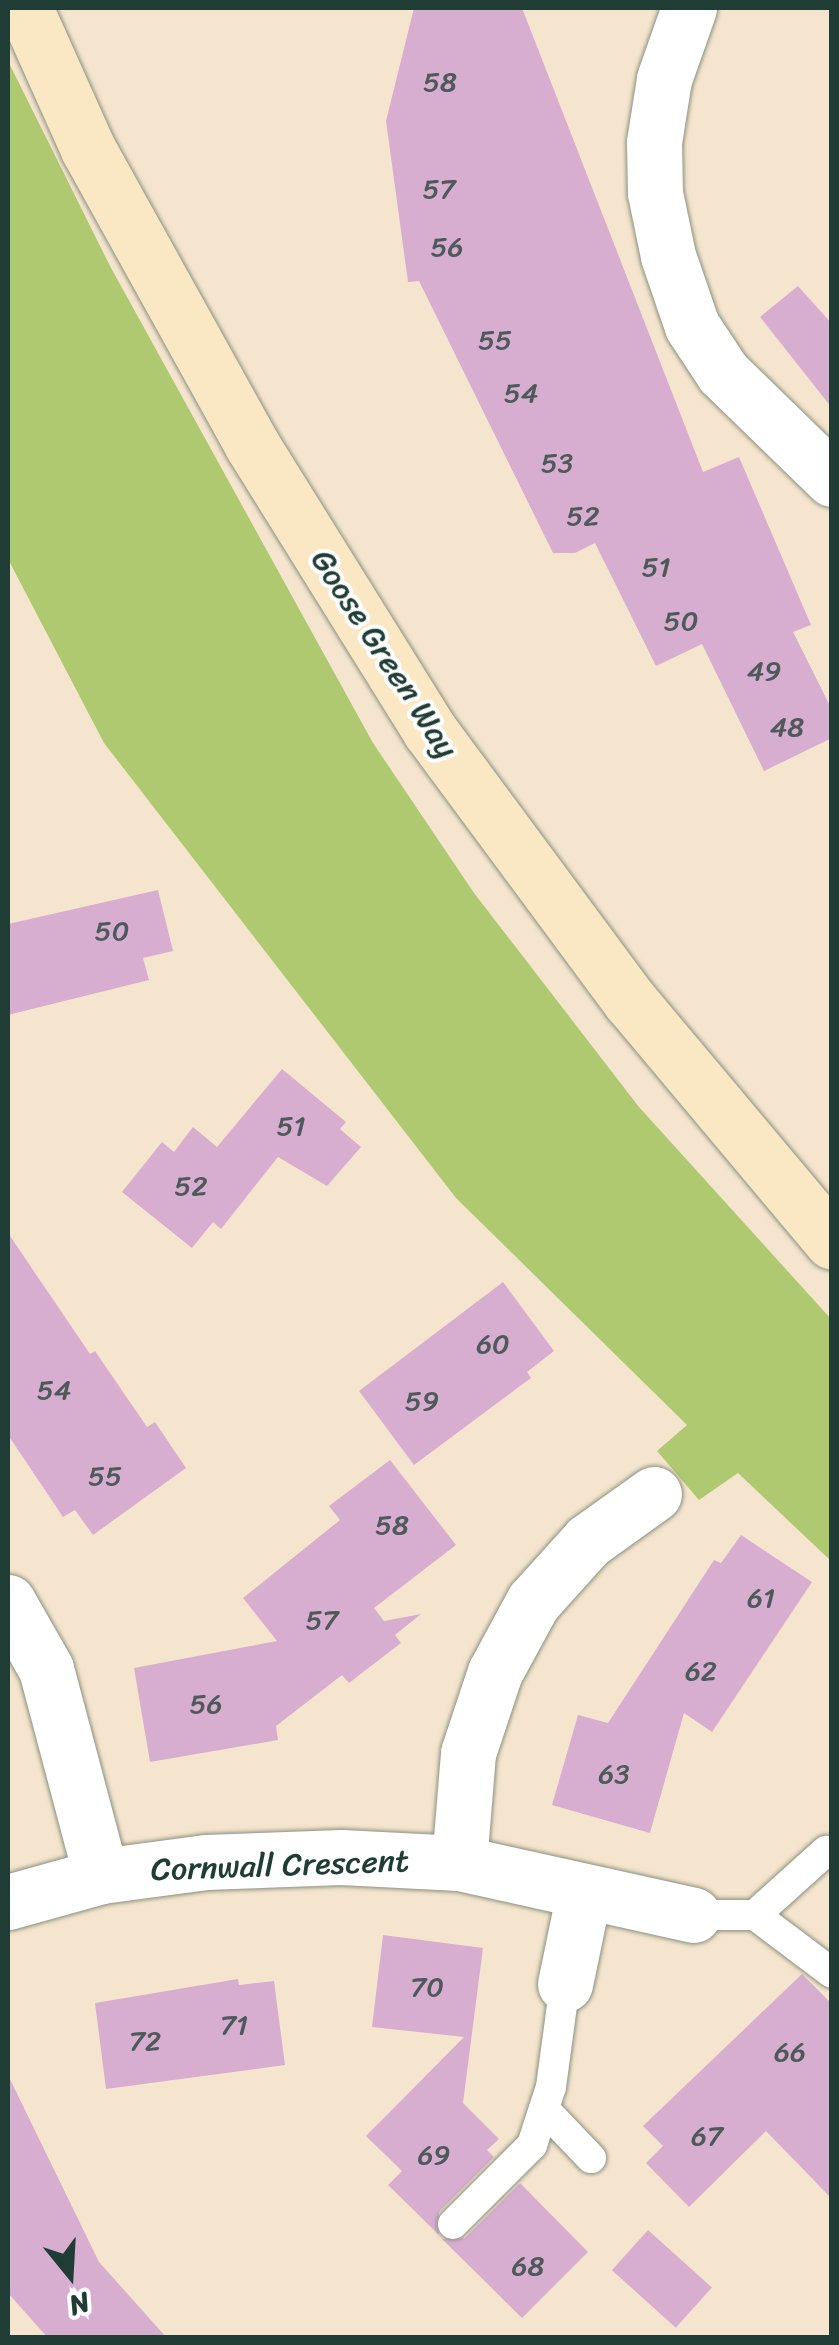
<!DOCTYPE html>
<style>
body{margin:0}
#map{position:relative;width:839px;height:2345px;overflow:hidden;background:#f6e5ce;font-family:Sriracha,sans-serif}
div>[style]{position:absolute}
.green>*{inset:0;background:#aec970}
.building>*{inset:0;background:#d8aed0;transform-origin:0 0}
.roads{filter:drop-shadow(0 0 2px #8a9181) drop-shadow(0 0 2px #8a9181)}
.service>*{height:30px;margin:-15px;padding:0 15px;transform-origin:15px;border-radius:15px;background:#fff}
.minor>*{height:55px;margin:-27.5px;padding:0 27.5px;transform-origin:27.5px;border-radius:27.5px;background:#fff}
.secondary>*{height:55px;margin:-27.5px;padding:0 27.5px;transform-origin:27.5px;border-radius:27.5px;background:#fae7c3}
span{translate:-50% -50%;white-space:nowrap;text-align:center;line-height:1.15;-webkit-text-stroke:8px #fff;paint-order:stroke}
.number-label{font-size:28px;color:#4d595b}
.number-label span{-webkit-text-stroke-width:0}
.street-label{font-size:32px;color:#1f3d34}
.frame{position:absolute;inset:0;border:10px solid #1f3d34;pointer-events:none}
.north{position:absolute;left:20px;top:2225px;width:100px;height:100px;-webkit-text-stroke:8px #fff;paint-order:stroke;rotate:162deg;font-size:28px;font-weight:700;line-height:40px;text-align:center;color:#1f3d34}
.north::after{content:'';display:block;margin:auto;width:35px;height:45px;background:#1f3d34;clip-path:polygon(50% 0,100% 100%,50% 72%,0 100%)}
</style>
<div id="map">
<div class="green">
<div style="clip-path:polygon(8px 61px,110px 266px,373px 743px,474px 893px,639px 1107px,831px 1319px,831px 1561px,738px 1473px,699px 1500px,657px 1451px,687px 1425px,456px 1198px,104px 743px,8px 559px)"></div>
</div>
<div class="building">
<div style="clip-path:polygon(414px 8px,522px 8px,703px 472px,739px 457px,811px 625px,793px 632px,832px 710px,832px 738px,764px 771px,702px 644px,656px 666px,595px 543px,575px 553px,553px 553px,419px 281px,408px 282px,386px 121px)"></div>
<div style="clip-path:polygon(798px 286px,832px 324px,832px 408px,760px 317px)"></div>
<div style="clip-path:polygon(158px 890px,173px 951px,143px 958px,149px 980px,8px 1015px,8px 924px)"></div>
<div style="clip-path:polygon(282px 1069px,346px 1122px,340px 1129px,361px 1147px,327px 1186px,278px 1157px,221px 1229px,213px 1222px,192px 1248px,122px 1192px,162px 1142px,174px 1152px,193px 1127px,217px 1147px)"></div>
<div style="clip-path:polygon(8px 1233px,90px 1354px,95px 1351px,147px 1427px,155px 1422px,186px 1468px,93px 1535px,75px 1510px,63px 1517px,8px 1435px)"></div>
<div style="clip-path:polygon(503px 1282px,554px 1351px,527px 1372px,531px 1378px,414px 1465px,359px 1391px)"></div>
<div style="clip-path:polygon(390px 1460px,456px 1545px,374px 1608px,384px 1621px,421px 1614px,395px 1635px,401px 1643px,349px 1683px,342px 1675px,276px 1726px,278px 1740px,150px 1762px,134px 1668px,277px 1641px,243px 1598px,340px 1520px,329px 1506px)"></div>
<div style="clip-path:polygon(741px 1535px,812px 1582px,712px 1732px,684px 1713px,650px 1833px,552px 1805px,578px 1715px,608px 1723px,714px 1560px,721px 1563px)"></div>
<div style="clip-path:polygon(383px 1935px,483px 1948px,463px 2103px,499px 2139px,487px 2150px,494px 2157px,439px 2212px,439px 2235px,388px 2185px,402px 2171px,366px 2136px,464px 2037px,372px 2027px)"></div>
<div style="clip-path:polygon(802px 1974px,832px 2004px,832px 2199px,766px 2131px,689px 2207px,646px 2163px,663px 2146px,643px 2126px)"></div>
<div style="clip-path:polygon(238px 1979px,239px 1985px,274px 1981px,285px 2065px,106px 2089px,95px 2003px)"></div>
<div style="clip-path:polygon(8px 2075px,99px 2262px,167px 2338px,48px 2338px,8px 2293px)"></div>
<div style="clip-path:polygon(520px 2183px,588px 2252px,522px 2318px,442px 2239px,465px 2238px)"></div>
<div style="left:648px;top:2230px;width:86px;height:54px;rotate:42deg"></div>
</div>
<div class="roads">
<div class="service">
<div style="left:693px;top:1915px;width:62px"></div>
<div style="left:755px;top:1915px;width:96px;rotate:37deg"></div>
<div style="left:755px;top:1915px;width:96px;rotate:-42deg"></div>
<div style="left:544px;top:2109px;width:68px;rotate:46.2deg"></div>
<div style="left:453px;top:2224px;width:112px;rotate:-45deg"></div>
<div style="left:532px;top:2145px;width:61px;rotate:-71.9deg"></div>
<div style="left:551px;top:2087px;width:104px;rotate:-82.3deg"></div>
</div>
<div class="minor">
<div style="left:689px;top:8px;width:75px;rotate:109.4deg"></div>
<div style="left:664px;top:79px;width:64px;rotate:99deg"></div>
<div style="left:654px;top:142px;width:51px;rotate:88.9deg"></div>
<div style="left:655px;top:193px;width:64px;rotate:78.3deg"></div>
<div style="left:668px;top:256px;width:74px;rotate:71.1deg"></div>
<div style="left:692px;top:326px;width:56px;rotate:56.6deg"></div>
<div style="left:723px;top:373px;width:152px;rotate:44.2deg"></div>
<div style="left:8px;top:1602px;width:77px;rotate:60.4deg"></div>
<div style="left:46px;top:1669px;width:214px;rotate:75.1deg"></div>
<div style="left:459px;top:1863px;width:110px;rotate:-85.3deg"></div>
<div style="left:468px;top:1753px;width:85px;rotate:-71.6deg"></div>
<div style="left:495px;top:1672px;width:80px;rotate:-61.5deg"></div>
<div style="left:533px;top:1602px;width:82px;rotate:-48deg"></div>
<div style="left:588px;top:1541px;width:81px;rotate:-35.5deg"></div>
<div style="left:8px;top:1902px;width:97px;rotate:-15.6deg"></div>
<div style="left:101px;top:1876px;width:106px;rotate:-7.6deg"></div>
<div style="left:206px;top:1862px;width:135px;rotate:-2.1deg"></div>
<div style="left:341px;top:1857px;width:118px;rotate:2.9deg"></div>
<div style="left:459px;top:1863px;width:240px;rotate:12.5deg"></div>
<div style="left:565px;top:1984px;width:94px;rotate:-78.3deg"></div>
</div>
<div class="secondary">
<div style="left:25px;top:8px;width:154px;rotate:65.9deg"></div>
<div style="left:88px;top:149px;width:338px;rotate:61deg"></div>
<div style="left:252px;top:445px;width:337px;rotate:58.1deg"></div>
<div style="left:430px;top:731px;width:336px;rotate:53.5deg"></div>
<div style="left:630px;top:1001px;width:314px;rotate:50deg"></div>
</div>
</div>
<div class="number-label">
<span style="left:440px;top:82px">58</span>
<span style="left:439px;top:189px">57</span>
<span style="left:447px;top:247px">56</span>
<span style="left:495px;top:340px">55</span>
<span style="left:521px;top:393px">54</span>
<span style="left:557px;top:463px">53</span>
<span style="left:583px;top:516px">52</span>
<span style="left:656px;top:567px">51</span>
<span style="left:681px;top:621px">50</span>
<span style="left:764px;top:671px">49</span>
<span style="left:787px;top:727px">48</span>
<span style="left:112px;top:931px">50</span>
<span style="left:291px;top:1126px">51</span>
<span style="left:191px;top:1186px">52</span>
<span style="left:493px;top:1344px">60</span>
<span style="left:54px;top:1390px">54</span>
<span style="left:422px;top:1401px">59</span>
<span style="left:105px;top:1476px">55</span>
<span style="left:392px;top:1525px">58</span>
<span style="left:761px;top:1598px">61</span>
<span style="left:322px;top:1620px">57</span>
<span style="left:701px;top:1671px">62</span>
<span style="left:206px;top:1704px">56</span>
<span style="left:614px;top:1774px">63</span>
<span style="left:427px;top:1987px">70</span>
<span style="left:234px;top:2025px">71</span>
<span style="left:145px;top:2041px">72</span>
<span style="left:790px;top:2052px">66</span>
<span style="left:707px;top:2136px">67</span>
<span style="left:434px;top:2155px">69</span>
<span style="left:528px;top:2266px">68</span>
</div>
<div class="street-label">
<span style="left:384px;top:654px;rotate:57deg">Goose Green Way</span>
<span style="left:280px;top:1866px;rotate:-2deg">Cornwall Crescent</span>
</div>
<div class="frame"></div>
<div class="north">N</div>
</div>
